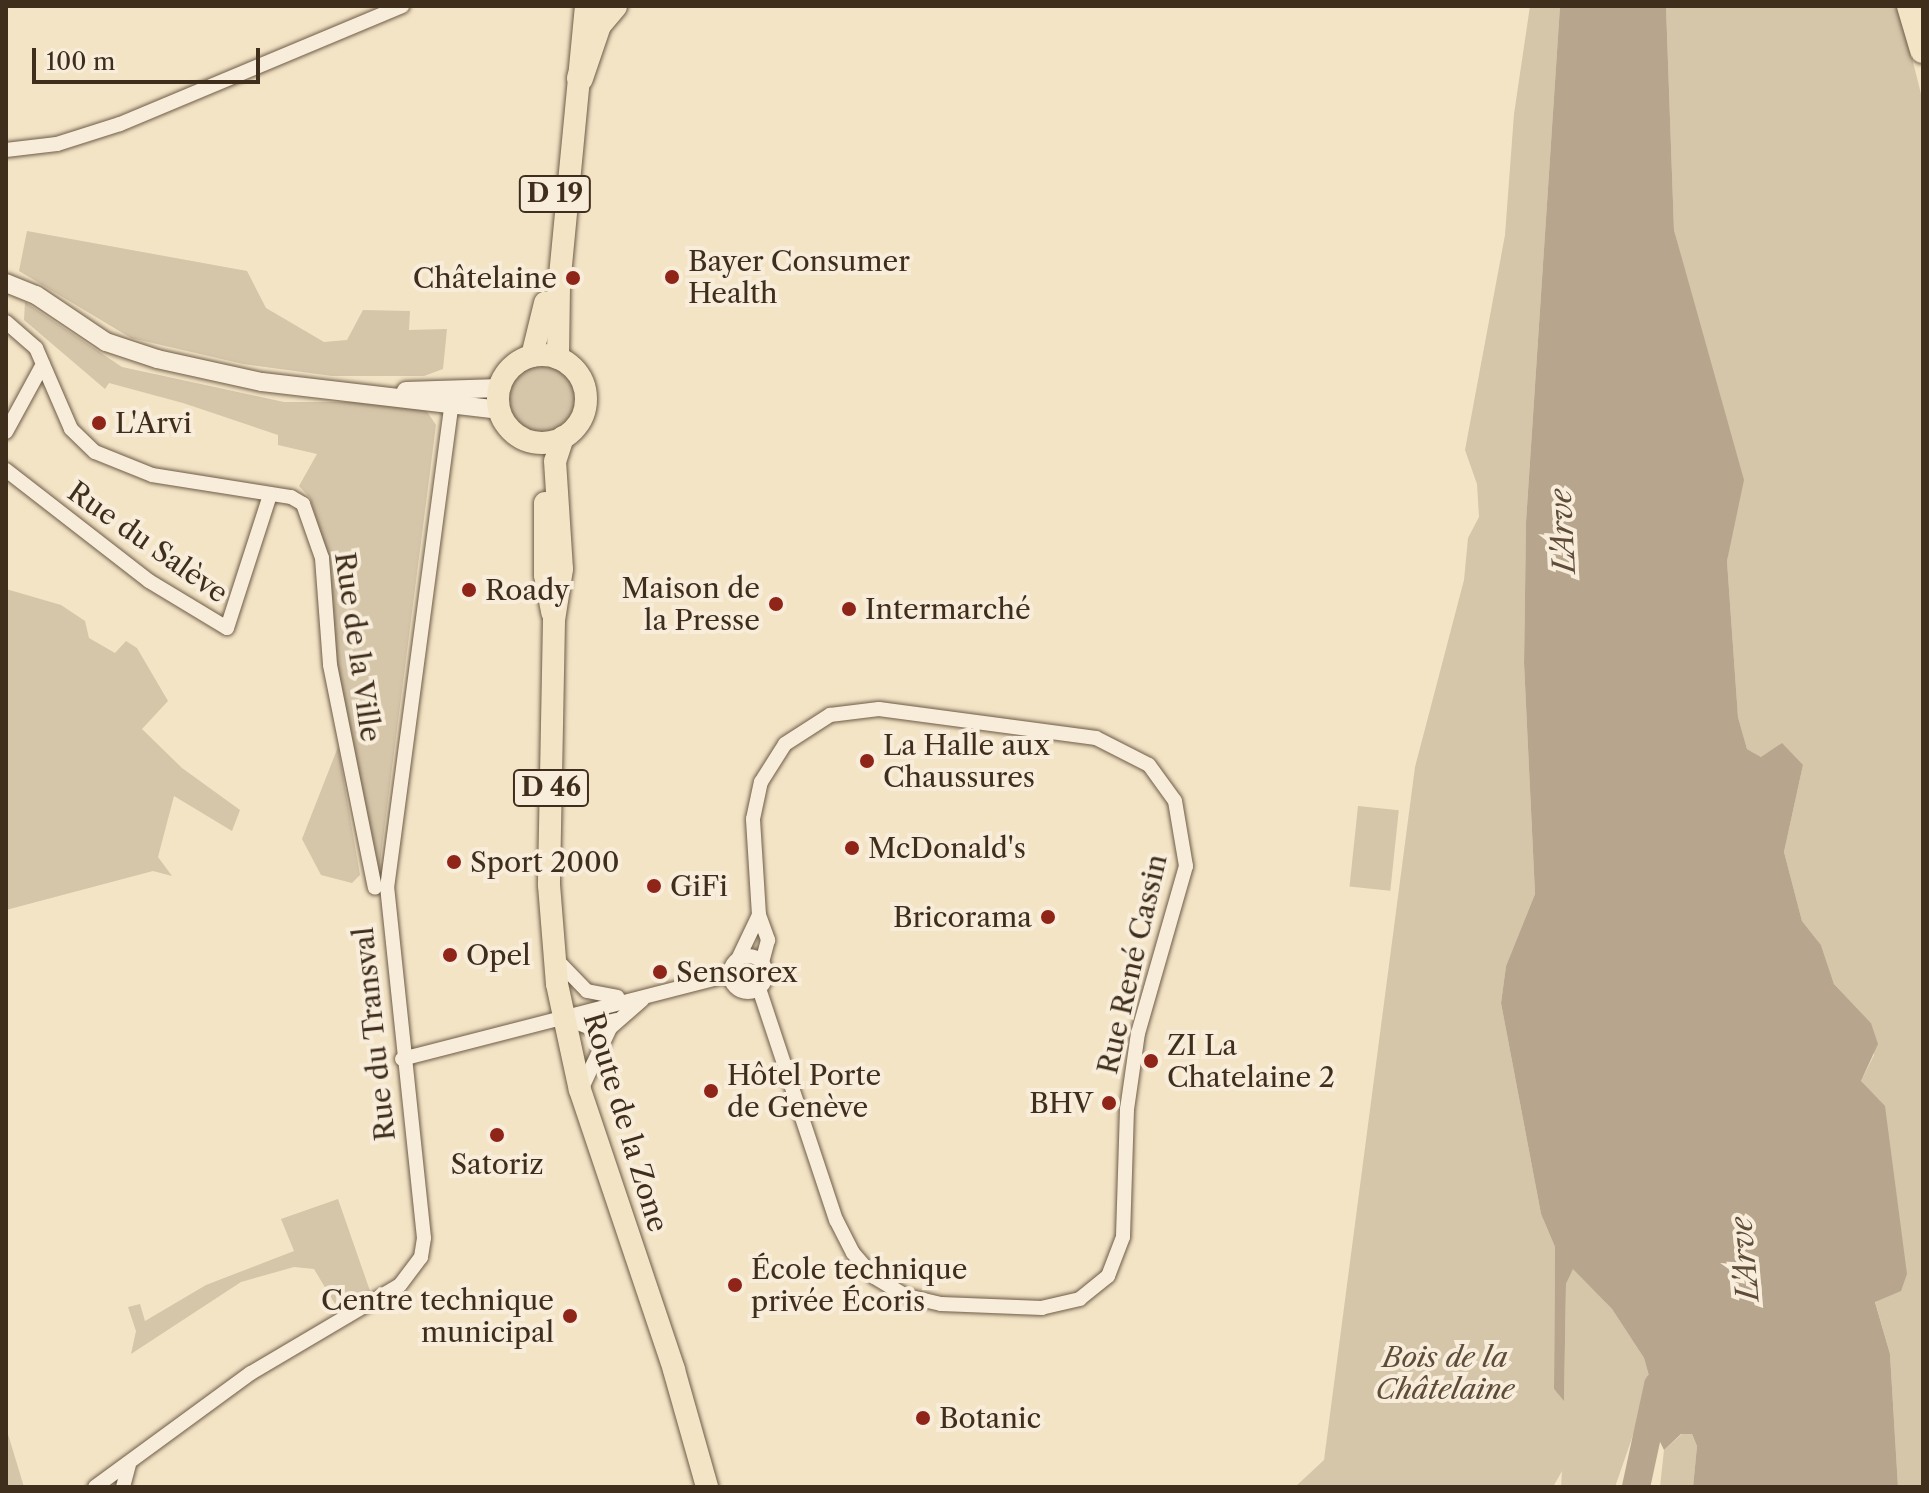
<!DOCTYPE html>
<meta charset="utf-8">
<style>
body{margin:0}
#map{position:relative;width:1929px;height:1493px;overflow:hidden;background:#f4e4c6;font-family:"Libre Caslon Text",serif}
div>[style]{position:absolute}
.green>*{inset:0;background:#d5c5a9;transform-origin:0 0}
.round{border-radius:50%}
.water>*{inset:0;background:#b7a68d}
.river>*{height:28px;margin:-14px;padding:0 14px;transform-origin:14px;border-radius:14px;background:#b7a68d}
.roads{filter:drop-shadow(0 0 2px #6d5c47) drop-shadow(0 0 2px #6d5c47)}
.minor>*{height:14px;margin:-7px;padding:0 7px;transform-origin:7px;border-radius:7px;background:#f8edda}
.minor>.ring{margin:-7px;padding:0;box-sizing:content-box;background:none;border:14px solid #f8edda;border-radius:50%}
.tertiary>*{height:18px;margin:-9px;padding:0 9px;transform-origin:9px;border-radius:9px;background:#f8edda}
.primary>*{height:22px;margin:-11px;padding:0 11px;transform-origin:11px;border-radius:11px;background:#f4e4c6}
.primary>.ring{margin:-11px;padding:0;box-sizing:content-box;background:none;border:22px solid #f4e4c6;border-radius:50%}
.motorway>*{height:26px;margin:-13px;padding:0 13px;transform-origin:13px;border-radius:13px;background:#f4e4c6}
.dots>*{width:22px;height:22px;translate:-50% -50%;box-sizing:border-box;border:4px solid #f8edda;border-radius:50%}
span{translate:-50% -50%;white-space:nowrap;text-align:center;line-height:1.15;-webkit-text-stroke:8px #f8edda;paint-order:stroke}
.shield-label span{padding:2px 6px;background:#f8edda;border:2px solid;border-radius:6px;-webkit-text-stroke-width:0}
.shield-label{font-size:26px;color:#402e1d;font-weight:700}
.poi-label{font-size:28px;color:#402e1d}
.left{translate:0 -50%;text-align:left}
.right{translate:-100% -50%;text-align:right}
.street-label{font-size:28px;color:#402e1d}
.park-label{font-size:28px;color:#5e4c39;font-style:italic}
.water-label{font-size:30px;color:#5e4c39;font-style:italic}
.frame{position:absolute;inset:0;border:8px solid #402e1d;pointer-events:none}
.scale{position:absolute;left:32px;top:48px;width:228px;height:36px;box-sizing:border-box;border:4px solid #402e1d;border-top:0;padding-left:10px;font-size:24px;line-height:28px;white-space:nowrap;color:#402e1d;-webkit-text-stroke:6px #f8edda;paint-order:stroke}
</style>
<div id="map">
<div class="green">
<div style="clip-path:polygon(1530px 6px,1560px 6px,1526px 522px,1524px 663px,1535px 894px,1506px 966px,1501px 1003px,1541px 1214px,1555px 1247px,1554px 1389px,1564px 1400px,1566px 1284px,1573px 1268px,1612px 1309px,1644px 1358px,1651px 1383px,1615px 1487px,1561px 1487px,1562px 1471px,1553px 1487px,1295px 1487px,1324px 1460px,1415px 767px,1464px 580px,1468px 538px,1479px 517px,1477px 484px,1465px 450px,1505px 235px,1514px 114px)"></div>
<div style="clip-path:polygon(1666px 6px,1899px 6px,1923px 102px,1923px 1487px,1898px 1487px,1890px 1354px,1875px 1301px,1872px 1098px,1861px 1081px,1874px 1055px,1871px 1023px,1834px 984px,1821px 945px,1802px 921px,1784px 852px,1803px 765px,1761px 757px,1747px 749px,1738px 717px,1727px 561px,1732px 529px,1693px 303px,1674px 230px)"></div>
<div style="clip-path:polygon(27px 231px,247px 271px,266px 308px,324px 342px,347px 340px,363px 310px,410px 311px,409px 330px,447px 329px,443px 369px,424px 376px,332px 376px,243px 364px,131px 338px,19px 271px)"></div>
<div style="clip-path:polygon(25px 302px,122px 367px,284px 402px,388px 402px,426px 410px,436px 425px,379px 870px,336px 664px,330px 565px,310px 498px,299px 486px,317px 454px,278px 445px,278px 435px,183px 403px,109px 383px,105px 389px,24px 320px)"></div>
<div class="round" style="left:508px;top:364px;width:68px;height:68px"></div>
<div style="clip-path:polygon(6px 589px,61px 605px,85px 621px,89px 638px,115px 653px,126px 641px,137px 648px,168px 701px,142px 729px,182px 768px,240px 810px,232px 831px,174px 796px,158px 857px,172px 876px,153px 871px,6px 910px)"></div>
<div style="clip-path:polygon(338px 747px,360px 875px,352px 883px,321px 875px,302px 839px)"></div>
<div style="left:1358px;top:806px;width:41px;height:81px;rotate:6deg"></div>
<div style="clip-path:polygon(338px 1199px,370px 1291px,338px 1309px,314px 1269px,294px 1267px,241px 1282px,131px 1354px,136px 1331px,128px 1307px,140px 1304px,145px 1321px,206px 1285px,294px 1251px,281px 1219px)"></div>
<div style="clip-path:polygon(6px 1431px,7px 1431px,24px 1487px,6px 1487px)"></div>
<div style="clip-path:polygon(1682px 1434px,1692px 1434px,1697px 1446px,1693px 1487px,1660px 1487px,1664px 1450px)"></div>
</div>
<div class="water">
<div style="clip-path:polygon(1560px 6px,1666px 6px,1674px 230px,1744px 480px,1727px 561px,1738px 717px,1747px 749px,1761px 757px,1782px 743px,1803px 765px,1784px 852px,1802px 921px,1821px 945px,1834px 984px,1871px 1023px,1878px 1044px,1861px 1081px,1885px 1106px,1907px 1274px,1901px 1291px,1875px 1302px,1890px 1354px,1898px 1487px,1693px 1487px,1697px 1446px,1692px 1434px,1681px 1434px,1664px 1450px,1644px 1409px,1651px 1383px,1644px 1358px,1612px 1309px,1573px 1269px,1566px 1284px,1564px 1401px,1554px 1389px,1555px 1247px,1541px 1214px,1501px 1003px,1506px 966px,1535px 894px,1524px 663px,1526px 522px)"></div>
</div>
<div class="river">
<div style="left:1636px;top:1487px;width:104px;rotate:-77.8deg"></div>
</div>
<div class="roads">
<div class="minor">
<div style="left:6px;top:150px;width:51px;rotate:-6.7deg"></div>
<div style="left:57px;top:144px;width:66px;rotate:-17.6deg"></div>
<div style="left:120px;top:124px;width:306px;rotate:-22.7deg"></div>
<div style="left:6px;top:322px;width:40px;rotate:41deg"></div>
<div style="left:36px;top:348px;width:88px;rotate:66.6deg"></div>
<div style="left:71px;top:429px;width:33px;rotate:44deg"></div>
<div style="left:95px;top:452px;width:61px;rotate:22deg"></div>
<div style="left:152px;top:475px;width:141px;rotate:9deg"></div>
<div style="left:291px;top:497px;width:14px;rotate:30deg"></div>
<div style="left:303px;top:504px;width:57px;rotate:70.6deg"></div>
<div style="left:322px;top:558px;width:107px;rotate:85.7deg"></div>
<div style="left:330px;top:665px;width:227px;rotate:78.6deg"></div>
<div style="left:6px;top:432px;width:77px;rotate:-61.4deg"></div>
<div style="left:6px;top:470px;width:181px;rotate:37.8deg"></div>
<div style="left:149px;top:581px;width:91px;rotate:31.1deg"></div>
<div style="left:227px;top:628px;width:140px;rotate:-72.1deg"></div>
<div style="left:759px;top:915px;width:27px;rotate:70deg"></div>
<div style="left:768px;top:940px;width:24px;rotate:105deg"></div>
<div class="ring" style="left:730px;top:956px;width:22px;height:22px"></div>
<div style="left:554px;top:957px;width:47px;rotate:45.9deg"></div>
<div style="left:587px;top:991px;width:31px;rotate:11deg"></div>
<div style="left:738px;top:959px;width:49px;rotate:-64.5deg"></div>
<div style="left:759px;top:915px;width:96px;rotate:-93.6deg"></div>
<div style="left:753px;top:819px;width:38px;rotate:-78deg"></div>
<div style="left:761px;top:782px;width:45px;rotate:-57.7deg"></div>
<div style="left:785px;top:744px;width:54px;rotate:-32.8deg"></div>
<div style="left:830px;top:715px;width:49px;rotate:-7deg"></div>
<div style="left:879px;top:709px;width:219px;rotate:7.6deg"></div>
<div style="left:1096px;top:738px;width:59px;rotate:27deg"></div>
<div style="left:1149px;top:765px;width:44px;rotate:54.2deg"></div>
<div style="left:1175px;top:801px;width:66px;rotate:80.4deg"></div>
<div style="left:1186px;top:866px;width:174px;rotate:106deg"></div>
<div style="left:1138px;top:1033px;width:77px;rotate:98.2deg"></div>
<div style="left:1127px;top:1109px;width:128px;rotate:91.8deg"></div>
<div style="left:1123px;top:1237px;width:42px;rotate:111deg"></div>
<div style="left:1108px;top:1276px;width:36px;rotate:141deg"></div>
<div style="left:1080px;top:1299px;width:39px;rotate:167deg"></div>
<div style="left:1042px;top:1308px;width:101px;rotate:-177.7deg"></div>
<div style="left:941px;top:1304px;width:36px;rotate:-167deg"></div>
<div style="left:906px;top:1296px;width:37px;rotate:-149deg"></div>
<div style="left:874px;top:1277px;width:32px;rotate:-131deg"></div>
<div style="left:853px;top:1253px;width:37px;rotate:-117deg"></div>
<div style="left:836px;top:1220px;width:244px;rotate:-108.4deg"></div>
<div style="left:562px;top:1017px;width:28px;rotate:21deg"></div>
<div style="left:588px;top:1027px;width:29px;rotate:-14deg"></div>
<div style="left:402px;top:1059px;width:339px;rotate:-14.4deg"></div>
<div style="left:581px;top:1090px;width:68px;rotate:-64.9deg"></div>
<div style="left:610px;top:1028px;width:43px;rotate:-41.2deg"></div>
<div style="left:95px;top:1487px;width:193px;rotate:-36.2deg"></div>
<div style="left:251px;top:1373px;width:173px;rotate:-30.6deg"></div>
<div style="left:400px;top:1285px;width:35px;rotate:-53deg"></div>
<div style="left:421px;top:1257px;width:19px;rotate:-81deg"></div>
<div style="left:424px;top:1238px;width:352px;rotate:-96deg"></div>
<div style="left:387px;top:888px;width:486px;rotate:-82.4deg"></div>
<div style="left:123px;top:1487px;width:23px;rotate:-75deg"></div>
</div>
<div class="tertiary">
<div style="left:6px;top:283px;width:32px;rotate:22deg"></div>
<div style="left:36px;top:295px;width:84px;rotate:33.9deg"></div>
<div style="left:106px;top:342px;width:54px;rotate:18.4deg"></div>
<div style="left:157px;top:359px;width:107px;rotate:12.4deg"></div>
<div style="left:262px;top:382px;width:240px;rotate:6.7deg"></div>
<div style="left:406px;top:391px;width:94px;rotate:-1.8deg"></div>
</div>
<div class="primary">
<div class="ring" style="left:498px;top:355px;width:66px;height:66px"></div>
<div style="left:532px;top:356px;width:55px;rotate:-76.2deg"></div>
<div style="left:558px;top:358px;width:72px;rotate:-89.2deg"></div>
<div style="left:559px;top:286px;width:281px;rotate:-84.5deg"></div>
<div style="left:563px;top:437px;width:25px;rotate:108deg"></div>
<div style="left:555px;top:461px;width:108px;rotate:86.3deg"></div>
<div style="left:562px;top:569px;width:52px;rotate:98.9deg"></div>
<div style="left:554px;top:620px;width:265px;rotate:91.1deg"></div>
<div style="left:549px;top:885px;width:99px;rotate:85.4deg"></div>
<div style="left:557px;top:984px;width:108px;rotate:77.8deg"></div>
<div style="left:580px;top:1090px;width:295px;rotate:71.4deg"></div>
<div style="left:674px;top:1370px;width:122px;rotate:74.2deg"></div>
<div style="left:545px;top:503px;width:72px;rotate:90deg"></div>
<div style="left:545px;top:575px;width:38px;rotate:79deg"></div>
</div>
<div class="motorway">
<div style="left:1910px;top:6px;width:46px;rotate:73.5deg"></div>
<div style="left:580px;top:78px;width:56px;rotate:-71.2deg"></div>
<div style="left:598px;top:25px;width:25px;rotate:-50deg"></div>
</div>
</div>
<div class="dots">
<div style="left:672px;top:277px;background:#8f2418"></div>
<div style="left:573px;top:278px;background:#8f2418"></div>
<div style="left:99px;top:423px;background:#8f2418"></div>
<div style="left:469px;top:590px;background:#8f2418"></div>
<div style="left:776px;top:604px;background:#8f2418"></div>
<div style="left:849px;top:609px;background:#8f2418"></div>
<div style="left:867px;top:761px;background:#8f2418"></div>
<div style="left:852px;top:848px;background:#8f2418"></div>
<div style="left:454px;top:862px;background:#8f2418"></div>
<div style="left:654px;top:886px;background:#8f2418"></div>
<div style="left:1048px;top:917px;background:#8f2418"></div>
<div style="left:450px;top:955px;background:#8f2418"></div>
<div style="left:660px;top:972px;background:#8f2418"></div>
<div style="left:1151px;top:1061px;background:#8f2418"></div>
<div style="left:711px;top:1091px;background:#8f2418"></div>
<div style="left:1109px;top:1103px;background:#8f2418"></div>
<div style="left:497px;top:1135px;background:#8f2418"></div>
<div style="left:735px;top:1285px;background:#8f2418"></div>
<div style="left:570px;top:1316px;background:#8f2418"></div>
<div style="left:923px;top:1418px;background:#8f2418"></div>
</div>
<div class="shield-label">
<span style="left:555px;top:194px">D 19</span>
<span style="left:551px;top:788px">D 46</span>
</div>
<div class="poi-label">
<span class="left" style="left:688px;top:277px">Bayer Consumer<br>Health</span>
<span class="right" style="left:557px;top:278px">Châtelaine</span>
<span class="left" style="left:115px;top:423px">L'Arvi</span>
<span class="right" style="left:760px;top:604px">Maison de<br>la Presse</span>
<span class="left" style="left:485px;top:590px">Roady</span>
<span class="left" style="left:865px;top:609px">Intermarché</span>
<span class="left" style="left:883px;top:761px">La Halle aux<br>Chaussures</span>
<span class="left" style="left:868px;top:848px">McDonald's</span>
<span class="left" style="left:470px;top:862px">Sport 2000</span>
<span class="left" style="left:670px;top:886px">GiFi</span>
<span class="right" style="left:1032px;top:917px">Bricorama</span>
<span class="left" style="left:466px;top:955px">Opel</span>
<span class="left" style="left:676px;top:972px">Sensorex</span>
<span class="left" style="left:1167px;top:1061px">ZI La<br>Chatelaine 2</span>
<span class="left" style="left:727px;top:1091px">Hôtel Porte<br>de Genève</span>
<span class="right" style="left:1093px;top:1103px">BHV</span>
<span style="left:497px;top:1164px">Satoriz</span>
<span class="left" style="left:751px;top:1285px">École technique<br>privée Écoris</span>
<span class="right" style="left:554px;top:1316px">Centre technique<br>municipal</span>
<span class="left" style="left:939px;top:1418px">Botanic</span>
</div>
<div class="street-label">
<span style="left:148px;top:542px;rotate:35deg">Rue du Salève</span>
<span style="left:358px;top:647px;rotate:82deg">Rue de la Ville</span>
<span style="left:1132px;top:964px;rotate:-77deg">Rue René Cassin</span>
<span style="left:374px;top:1034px;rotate:-96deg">Rue du Transval</span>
<span style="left:626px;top:1122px;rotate:73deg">Route de la Zone</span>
</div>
<div class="park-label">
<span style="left:1445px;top:1373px">Bois de la<br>Châtelaine</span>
</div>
<div class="water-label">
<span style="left:1563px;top:531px;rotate:-93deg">L'Arve</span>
<span style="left:1745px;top:1259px;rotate:-95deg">L'Arve</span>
</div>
<div class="frame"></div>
<div class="scale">100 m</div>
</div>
